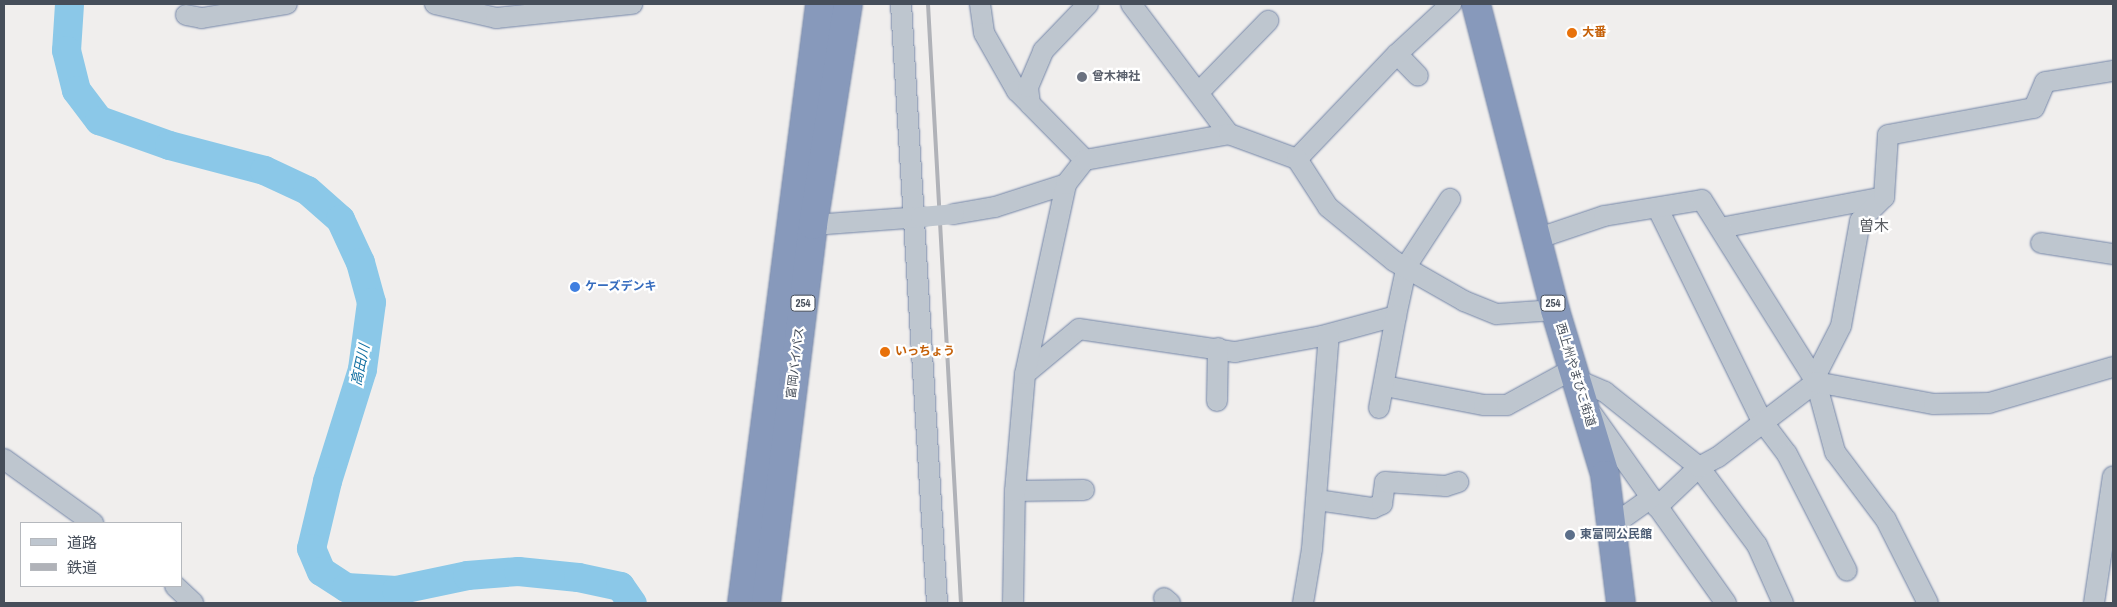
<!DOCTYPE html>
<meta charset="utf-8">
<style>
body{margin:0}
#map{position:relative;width:2117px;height:607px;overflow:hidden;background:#f0eeed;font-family:"Archivo Narrow","Noto Sans JP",sans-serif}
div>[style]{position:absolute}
.river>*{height:29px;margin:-14.5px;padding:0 14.5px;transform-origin:14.5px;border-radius:14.5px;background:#8bc8e8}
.roads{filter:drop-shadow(0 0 1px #7284a6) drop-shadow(0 0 1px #7284a6)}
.minor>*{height:20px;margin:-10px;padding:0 10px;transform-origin:10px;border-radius:10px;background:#bec6cf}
.highway>*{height:28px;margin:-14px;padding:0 14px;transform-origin:14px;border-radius:14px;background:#8799bb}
.rail>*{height:4px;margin:-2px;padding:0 2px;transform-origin:2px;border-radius:2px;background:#b0b2b8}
.minor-bridge>*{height:20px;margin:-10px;padding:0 10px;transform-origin:10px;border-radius:10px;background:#bec6cf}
.dots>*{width:14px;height:14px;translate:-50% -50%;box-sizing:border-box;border:2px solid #fff;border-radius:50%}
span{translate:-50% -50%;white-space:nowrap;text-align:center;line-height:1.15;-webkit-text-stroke:4.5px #fff;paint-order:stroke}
.shield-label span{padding:1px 4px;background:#fff;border:1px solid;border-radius:4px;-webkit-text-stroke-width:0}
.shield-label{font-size:11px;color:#464e5a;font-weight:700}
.food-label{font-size:12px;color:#c56008;font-weight:700}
.left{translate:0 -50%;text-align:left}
.worship-label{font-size:12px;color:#5b616d;font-weight:700}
.shop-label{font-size:12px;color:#366cbe;font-weight:700}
.street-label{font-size:12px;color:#464e5a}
.service-label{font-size:12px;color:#4e5e75;font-weight:700}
.water-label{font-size:14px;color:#1270a2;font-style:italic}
.quarter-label{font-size:15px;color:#5a5d62}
.frame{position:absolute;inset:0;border:5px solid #464e5a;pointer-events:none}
.legend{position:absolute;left:20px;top:522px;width:162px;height:65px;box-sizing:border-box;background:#fff;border:1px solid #b5b8bd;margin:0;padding:6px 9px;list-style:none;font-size:15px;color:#464e5a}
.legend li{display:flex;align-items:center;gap:10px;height:25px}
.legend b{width:25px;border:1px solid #b5b8bd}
</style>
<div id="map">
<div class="river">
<div style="left:69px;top:4px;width:46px;rotate:93.7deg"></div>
<div style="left:66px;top:50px;width:41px;rotate:76deg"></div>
<div style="left:76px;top:90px;width:38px;rotate:53deg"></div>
<div style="left:99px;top:120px;width:74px;rotate:19.7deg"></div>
<div style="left:169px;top:145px;width:98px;rotate:14.7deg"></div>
<div style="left:264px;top:170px;width:47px;rotate:24.9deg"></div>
<div style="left:307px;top:190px;width:44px;rotate:41.3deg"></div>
<div style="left:340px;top:219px;width:47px;rotate:65.1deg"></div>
<div style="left:360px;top:262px;width:41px;rotate:74.6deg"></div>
<div style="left:371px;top:302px;width:68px;rotate:97.7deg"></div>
<div style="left:362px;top:369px;width:117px;rotate:107.4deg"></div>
<div style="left:327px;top:481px;width:69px;rotate:103.4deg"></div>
<div style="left:311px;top:548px;width:25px;rotate:67deg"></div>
<div style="left:321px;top:571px;width:30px;rotate:33deg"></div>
<div style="left:346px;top:587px;width:50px;rotate:3.4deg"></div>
<div style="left:396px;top:590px;width:73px;rotate:-11.9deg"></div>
<div style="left:467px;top:575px;width:51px;rotate:-4.5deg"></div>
<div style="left:518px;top:571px;width:60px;rotate:5.7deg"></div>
<div style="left:578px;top:577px;width:43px;rotate:12.1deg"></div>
<div style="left:620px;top:586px;width:21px;rotate:55deg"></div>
</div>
<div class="roads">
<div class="minor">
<div style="left:435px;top:4px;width:63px;rotate:12.9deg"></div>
<div style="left:496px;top:18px;width:137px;rotate:-5.9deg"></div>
<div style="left:901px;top:4px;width:600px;rotate:86.56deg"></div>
<div style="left:980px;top:4px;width:29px;rotate:82deg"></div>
<div style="left:984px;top:33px;width:67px;rotate:60.4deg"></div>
<div style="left:1017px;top:91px;width:18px;rotate:45deg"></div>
<div style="left:1131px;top:4px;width:163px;rotate:53deg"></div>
<div style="left:186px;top:15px;width:16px;rotate:11deg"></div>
<div style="left:202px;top:18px;width:86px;rotate:-9.4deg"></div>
<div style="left:1397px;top:54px;width:30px;rotate:46deg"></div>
<div style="left:1200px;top:91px;width:98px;rotate:-45.8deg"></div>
<div style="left:1297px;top:159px;width:145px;rotate:-46.4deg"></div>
<div style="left:1397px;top:54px;width:74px;rotate:-42.8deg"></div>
<div style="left:1085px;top:160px;width:78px;rotate:-134.5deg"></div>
<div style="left:1030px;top:104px;width:17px;rotate:-97deg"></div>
<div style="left:1028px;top:87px;width:39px;rotate:-67deg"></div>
<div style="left:1043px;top:51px;width:65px;rotate:-46.2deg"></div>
<div style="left:1658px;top:209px;width:236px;rotate:63.9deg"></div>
<div style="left:1762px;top:421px;width:41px;rotate:52.9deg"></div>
<div style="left:1787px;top:454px;width:131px;rotate:62.9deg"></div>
<div style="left:954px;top:214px;width:42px;rotate:-9.7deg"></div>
<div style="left:995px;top:207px;width:75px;rotate:-17.9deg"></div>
<div style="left:813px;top:225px;width:108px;rotate:-4.2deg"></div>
<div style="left:1720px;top:228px;width:167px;rotate:-10.7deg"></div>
<div style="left:1536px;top:239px;width:72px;rotate:-18.7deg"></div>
<div style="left:1604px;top:216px;width:99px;rotate:-9.3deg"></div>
<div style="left:1702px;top:200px;width:215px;rotate:57.9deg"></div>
<div style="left:1816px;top:382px;width:73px;rotate:74.8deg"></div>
<div style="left:1835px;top:452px;width:85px;rotate:53.1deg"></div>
<div style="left:1886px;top:520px;width:93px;rotate:63.2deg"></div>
<div style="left:2041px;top:243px;width:73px;rotate:8.7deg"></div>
<div style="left:1025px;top:374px;width:70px;rotate:-39.8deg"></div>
<div style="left:1079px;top:329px;width:158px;rotate:8.4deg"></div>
<div style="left:1235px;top:352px;width:88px;rotate:-10.4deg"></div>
<div style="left:1322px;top:336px;width:77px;rotate:-15.1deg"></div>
<div style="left:1396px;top:316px;width:52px;rotate:-77.8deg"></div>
<div style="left:1407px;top:265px;width:79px;rotate:-56.9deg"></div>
<div style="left:1814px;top:379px;width:59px;rotate:-63deg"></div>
<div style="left:1841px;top:326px;width:107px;rotate:-79.7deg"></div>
<div style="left:1860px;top:221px;width:34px;rotate:-45deg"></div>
<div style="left:1884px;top:197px;width:62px;rotate:-86.3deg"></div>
<div style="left:1888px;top:135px;width:148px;rotate:-10.5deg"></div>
<div style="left:2034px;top:108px;width:28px;rotate:-67deg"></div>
<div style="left:2045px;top:82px;width:69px;rotate:-9.2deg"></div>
<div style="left:1577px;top:380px;width:30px;rotate:23deg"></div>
<div style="left:1605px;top:392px;width:120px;rotate:38.6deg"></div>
<div style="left:1699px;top:467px;width:97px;rotate:53.4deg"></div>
<div style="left:1757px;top:545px;width:64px;rotate:65.9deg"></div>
<div style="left:1385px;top:386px;width:101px;rotate:10.9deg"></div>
<div style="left:1484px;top:405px;width:23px"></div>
<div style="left:1507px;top:405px;width:75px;rotate:-28.6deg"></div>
<div style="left:1217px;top:401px;width:53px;rotate:-88.9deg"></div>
<div style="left:1379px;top:408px;width:94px;rotate:-79.5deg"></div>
<div style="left:1592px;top:414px;width:232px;rotate:54.7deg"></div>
<div style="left:4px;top:459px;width:110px;rotate:35.7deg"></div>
<div style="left:1015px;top:491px;width:69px;rotate:-0.8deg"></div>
<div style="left:1317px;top:500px;width:57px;rotate:8.1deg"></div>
<div style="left:1373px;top:508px;width:10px;rotate:-24deg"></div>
<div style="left:1382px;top:504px;width:22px;rotate:-82deg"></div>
<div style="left:1385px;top:482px;width:61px;rotate:3.8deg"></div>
<div style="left:1446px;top:486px;width:13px;rotate:-18deg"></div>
<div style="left:1657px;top:507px;width:58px;rotate:-43.6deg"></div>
<div style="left:1699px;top:467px;width:21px;rotate:-28deg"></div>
<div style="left:1718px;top:457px;width:123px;rotate:-37.4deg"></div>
<div style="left:1816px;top:382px;width:120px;rotate:10.6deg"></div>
<div style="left:1934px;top:404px;width:55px;rotate:-1deg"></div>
<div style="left:1989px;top:403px;width:129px;rotate:-16.2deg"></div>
<div style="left:1613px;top:525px;width:47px;rotate:-35.4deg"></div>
<div style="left:175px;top:586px;width:25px;rotate:43deg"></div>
<div style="left:1164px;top:598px;width:8px;rotate:40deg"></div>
<div style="left:1013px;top:603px;width:112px;rotate:-89deg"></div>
<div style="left:1015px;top:491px;width:117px;rotate:-85.1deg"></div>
<div style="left:1025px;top:374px;width:194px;rotate:-77.8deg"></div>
<div style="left:1066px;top:184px;width:31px;rotate:-52deg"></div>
<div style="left:1085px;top:160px;width:146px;rotate:-10.2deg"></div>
<div style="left:1229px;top:134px;width:72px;rotate:20.2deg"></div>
<div style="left:1297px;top:159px;width:57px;rotate:57.1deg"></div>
<div style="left:1328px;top:207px;width:85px;rotate:39.3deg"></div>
<div style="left:1394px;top:261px;width:81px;rotate:29.7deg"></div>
<div style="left:1464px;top:301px;width:35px;rotate:22deg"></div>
<div style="left:1497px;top:314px;width:58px;rotate:-3.9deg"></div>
<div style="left:1303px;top:603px;width:55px;rotate:-80.5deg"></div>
<div style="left:1312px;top:549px;width:215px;rotate:-85.5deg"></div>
<div style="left:2094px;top:603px;width:128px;rotate:-81.5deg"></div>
</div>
<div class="highway">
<div style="left:1476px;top:4px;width:316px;rotate:75.5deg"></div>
<div style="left:1555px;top:310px;width:172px;rotate:73.1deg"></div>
<div style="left:1605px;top:475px;width:129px;rotate:82.9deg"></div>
<div style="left:742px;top:603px;width:604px;rotate:-82.58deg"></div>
<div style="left:766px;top:603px;width:381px;rotate:-82.9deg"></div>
<div style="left:813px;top:225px;width:224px;rotate:-81deg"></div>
</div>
</div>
<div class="rail">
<div style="left:928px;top:4px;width:600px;rotate:86.85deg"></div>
</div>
<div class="minor-bridge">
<div style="left:921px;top:217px;width:33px;rotate:-5deg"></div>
</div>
<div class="dots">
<div style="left:1572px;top:33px;background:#e8710a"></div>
<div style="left:1082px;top:77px;background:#6b7280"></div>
<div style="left:575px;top:287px;background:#3f7fe0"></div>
<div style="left:885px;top:352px;background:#e8710a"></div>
<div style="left:1570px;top:535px;background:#5c6f8a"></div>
</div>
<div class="shield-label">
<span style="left:803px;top:303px">254</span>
<span style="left:1553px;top:303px">254</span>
</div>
<div class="food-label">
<span class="left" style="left:1582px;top:33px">大番</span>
<span class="left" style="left:895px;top:352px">いっちょう</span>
</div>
<div class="worship-label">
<span class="left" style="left:1092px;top:77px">曾木神社</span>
</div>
<div class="shop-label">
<span class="left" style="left:585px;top:287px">ケーズデンキ</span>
</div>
<div class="street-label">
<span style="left:796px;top:363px;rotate:-83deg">富岡バイパス</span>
<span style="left:1575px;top:375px;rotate:73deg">西上州やまびこ街道</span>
</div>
<div class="service-label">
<span class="left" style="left:1580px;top:535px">東富岡公民館</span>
</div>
<div class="water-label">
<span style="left:360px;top:365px;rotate:-78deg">高田川</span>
</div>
<div class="quarter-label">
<span style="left:1874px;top:226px">曽木</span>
</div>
<div class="frame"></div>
<ul class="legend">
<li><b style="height:6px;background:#bec6cf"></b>道路</li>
<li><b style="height:6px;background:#b0b2b8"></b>鉄道</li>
</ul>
</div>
